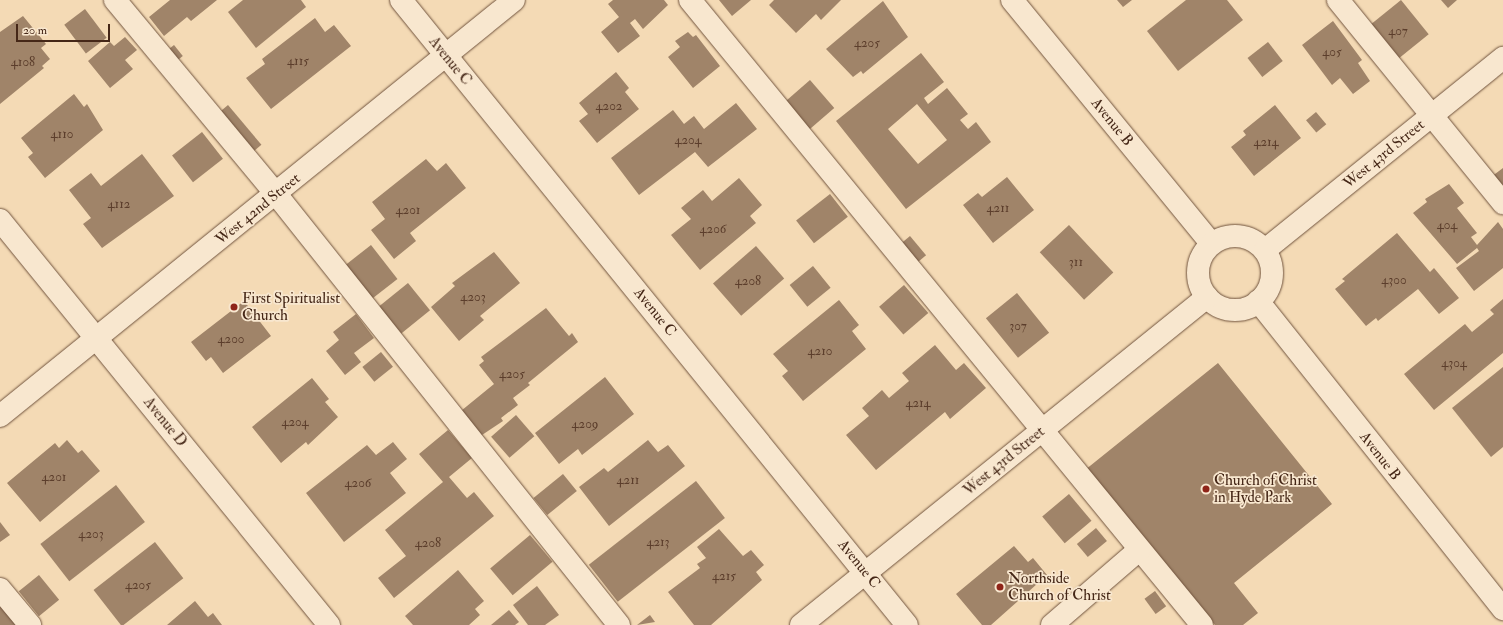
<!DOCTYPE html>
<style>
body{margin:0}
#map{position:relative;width:1503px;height:625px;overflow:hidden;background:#f4dab5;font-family:"IM FELL Double Pica",serif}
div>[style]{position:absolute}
.building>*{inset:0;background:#a08469;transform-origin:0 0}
.roads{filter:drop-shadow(0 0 1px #71543e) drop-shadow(0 0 1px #71543e)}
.minor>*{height:22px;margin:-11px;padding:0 11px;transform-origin:11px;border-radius:11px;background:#f8e7cf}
.minor>.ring{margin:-11px;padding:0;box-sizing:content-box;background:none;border:22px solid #f8e7cf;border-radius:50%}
.dots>*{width:11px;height:11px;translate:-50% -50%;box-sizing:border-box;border:2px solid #f8e7cf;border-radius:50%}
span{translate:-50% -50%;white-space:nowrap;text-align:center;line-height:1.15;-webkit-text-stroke:3.5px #f8e7cf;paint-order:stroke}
.number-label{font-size:13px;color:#5c3e2c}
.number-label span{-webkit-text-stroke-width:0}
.street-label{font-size:15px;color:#452717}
.poi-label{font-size:15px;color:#452717}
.left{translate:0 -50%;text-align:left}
.scale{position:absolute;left:16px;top:24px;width:94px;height:18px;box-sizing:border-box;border:2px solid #452717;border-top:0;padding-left:5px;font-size:12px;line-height:14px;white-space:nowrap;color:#452717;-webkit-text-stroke:3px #f8e7cf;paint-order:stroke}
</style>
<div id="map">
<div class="building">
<div style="clip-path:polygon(170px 0,217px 0,191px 21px,187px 17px,164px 36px,149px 17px)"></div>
<div style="clip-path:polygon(243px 0,301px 0,306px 7px,256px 48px,228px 12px)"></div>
<div style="clip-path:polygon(613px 0,664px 0,668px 5px,643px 29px,635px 19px,630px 23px,640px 36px,618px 53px,601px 32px,619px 17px,608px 4px)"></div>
<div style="clip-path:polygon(719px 0,751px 0,732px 16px)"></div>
<div style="clip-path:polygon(774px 0,841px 0,821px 20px,816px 14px,796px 33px,769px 5px)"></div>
<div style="clip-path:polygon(1117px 0,1132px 0,1123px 7px)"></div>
<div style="clip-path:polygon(1186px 0,1227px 0,1243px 20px,1178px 71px,1147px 31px)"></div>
<div style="left:1401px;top:0;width:44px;height:43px;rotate:51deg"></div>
<div style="clip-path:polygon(1441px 0,1457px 0,1448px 8px)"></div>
<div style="clip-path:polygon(883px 1px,908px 37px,863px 74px,861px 71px,853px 77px,826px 49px)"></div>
<div style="left:85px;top:9px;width:36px;height:26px;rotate:53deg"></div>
<div style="clip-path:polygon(23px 16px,46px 44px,41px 48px,50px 59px,42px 66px,44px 68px,0 104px,0 32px)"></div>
<div style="clip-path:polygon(315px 18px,325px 32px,334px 25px,351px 46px,271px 109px,246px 78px,265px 64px,262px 59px)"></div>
<div style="clip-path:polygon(1333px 21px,1362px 60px,1358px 63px,1370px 81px,1353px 94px,1340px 78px,1332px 85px,1302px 45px)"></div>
<div style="clip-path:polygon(688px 32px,693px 37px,696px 35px,720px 66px,693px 88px,668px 57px,680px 47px,675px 41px)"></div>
<div style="clip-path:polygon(125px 37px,137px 50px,125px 60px,133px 69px,110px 88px,88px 61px,110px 42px,114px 46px)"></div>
<div style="left:1268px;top:42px;width:24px;height:26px;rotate:52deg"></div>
<div style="left:174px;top:45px;width:14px;height:10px;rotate:51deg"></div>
<div style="clip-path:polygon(evenodd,921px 53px,944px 82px,924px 98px,928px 104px,947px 88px,968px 114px,960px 120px,968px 129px,976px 122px,991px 142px,906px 209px,836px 121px,921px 53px,917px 104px,947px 140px,918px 164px,888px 129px,917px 104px)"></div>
<div style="clip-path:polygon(616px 72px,629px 88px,625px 92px,639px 109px,597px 143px,579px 121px,588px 114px,579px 103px)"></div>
<div style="left:810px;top:80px;width:37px;height:38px;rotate:49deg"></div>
<div style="clip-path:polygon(74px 94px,84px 107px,87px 104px,103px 130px,45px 178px,28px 157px,33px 153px,21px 138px)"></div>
<div style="clip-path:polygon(736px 103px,757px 129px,708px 167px,695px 152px,639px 195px,611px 158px,673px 110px,684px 124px,694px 116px,704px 129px)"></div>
<div style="left:228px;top:105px;width:52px;height:17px;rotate:50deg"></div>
<div style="clip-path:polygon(1275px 105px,1301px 138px,1254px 176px,1231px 147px,1246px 135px,1243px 131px)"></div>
<div style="left:1316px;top:112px;width:16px;height:13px;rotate:50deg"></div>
<div style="left:202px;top:132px;width:34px;height:38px;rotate:52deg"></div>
<div style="clip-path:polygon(142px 154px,174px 196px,102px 248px,83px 224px,91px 218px,69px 190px,91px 173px,101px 186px)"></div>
<div style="clip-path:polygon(426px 159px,437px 171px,446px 163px,466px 188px,410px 233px,416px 241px,394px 259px,371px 230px,385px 219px,372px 202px)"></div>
<div style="clip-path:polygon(1503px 168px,1503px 191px,1491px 177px)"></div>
<div style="clip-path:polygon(1007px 177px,1034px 210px,993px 243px,963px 205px,978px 193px,982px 197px)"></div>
<div style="clip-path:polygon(739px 178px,762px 205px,750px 216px,756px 223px,700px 270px,671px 235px,691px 219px,681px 208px,703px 190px,712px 201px)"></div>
<div style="clip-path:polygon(1449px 184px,1464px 203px,1457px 208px,1477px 233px,1471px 237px,1477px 245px,1498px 222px,1503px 229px,1503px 268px,1474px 291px,1456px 268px,1479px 251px,1477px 248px,1457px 264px,1413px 213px,1427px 202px,1425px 199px)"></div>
<div style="left:830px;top:194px;width:29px;height:43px;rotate:52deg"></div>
<div style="left:1069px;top:225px;width:65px;height:40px;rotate:47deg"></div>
<div style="clip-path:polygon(1397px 233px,1430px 272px,1434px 268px,1459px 298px,1439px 314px,1418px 289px,1378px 321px,1376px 318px,1366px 326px,1335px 289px,1345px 281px,1342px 279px)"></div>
<div style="left:910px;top:236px;width:25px;height:18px;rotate:50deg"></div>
<div style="left:371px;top:245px;width:43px;height:40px;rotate:52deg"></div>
<div style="left:756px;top:246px;width:43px;height:57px;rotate:49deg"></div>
<div style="clip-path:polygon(494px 252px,520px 283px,480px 316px,484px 320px,459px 341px,431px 307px,455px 286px,452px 283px)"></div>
<div style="left:813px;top:266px;width:28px;height:30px;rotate:51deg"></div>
<div style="left:408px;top:283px;width:35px;height:37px;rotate:51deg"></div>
<div style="left:904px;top:285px;width:37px;height:33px;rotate:49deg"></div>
<div style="left:1017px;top:293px;width:51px;height:40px;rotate:51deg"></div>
<div style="clip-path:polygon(1503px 299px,1503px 353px,1434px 410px,1404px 374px,1465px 324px,1472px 332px,1494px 314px,1490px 310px)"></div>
<div style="clip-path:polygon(839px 300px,859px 325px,852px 331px,866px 349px,803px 401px,782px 376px,788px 371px,773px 354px)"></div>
<div style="clip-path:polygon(244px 301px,271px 336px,223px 373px,211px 357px,206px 361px,191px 342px)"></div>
<div style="clip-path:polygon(546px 308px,569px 336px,572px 333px,578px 342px,528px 383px,530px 385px,513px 398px,518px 405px,501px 418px,503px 421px,476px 439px,456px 415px,494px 384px,479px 365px,484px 361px,481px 357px)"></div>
<div style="clip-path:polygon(356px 314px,374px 338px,354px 353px,361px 362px,345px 375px,326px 351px,339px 340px,333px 332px)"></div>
<div style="clip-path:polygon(935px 345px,956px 370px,964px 363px,986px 388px,950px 419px,945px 412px,876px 470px,846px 435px,869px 416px,862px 408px,882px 390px,889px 398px,909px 381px,902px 373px)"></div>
<div style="left:381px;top:352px;width:19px;height:24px;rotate:51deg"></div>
<div style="clip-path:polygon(1218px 363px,1332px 504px,1234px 583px,1258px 613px,1243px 625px,1215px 625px,1080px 474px)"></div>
<div style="clip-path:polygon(1503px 367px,1503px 447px,1491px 457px,1452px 408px)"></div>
<div style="clip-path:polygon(605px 377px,634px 414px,582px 455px,578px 449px,559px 464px,535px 433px)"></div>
<div style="clip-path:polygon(312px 378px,329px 399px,325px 402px,338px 417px,308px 445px,306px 442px,281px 463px,252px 427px)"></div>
<div style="left:516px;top:415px;width:28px;height:33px;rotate:49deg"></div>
<div style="clip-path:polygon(448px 430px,472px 458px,449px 477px,467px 498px,474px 492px,494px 516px,394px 598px,378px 578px,406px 556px,385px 530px,443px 482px,419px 454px)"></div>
<div style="clip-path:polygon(67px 440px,78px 453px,82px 450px,100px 471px,40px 522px,7px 483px,55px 443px,59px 448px)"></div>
<div style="clip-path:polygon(648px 440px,658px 452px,668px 445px,685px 466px,609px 526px,579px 487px,604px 468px,608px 472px)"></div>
<div style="clip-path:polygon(393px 442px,407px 459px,390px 473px,406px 493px,344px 542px,306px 493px,367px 445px,376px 455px)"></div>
<div style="left:563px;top:474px;width:22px;height:38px;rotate:51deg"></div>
<div style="left:696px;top:481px;width:47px;height:136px;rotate:52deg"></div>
<div style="left:116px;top:485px;width:47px;height:96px;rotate:52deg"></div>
<div style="left:1069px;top:494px;width:35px;height:35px;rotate:50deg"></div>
<div style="clip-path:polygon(0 522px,10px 535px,0 542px)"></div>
<div style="left:1096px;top:528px;width:17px;height:25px;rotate:50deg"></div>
<div style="clip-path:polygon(719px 529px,743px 556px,751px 550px,764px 565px,756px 572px,762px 580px,711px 625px,694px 625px,668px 592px,700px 568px,697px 564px,706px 558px,697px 547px)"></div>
<div style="left:530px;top:535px;width:35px;height:52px;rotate:50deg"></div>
<div style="left:155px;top:542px;width:46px;height:78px;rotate:52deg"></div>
<div style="clip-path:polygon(1014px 546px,1028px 562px,1033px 558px,1047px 575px,991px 625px,982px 625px,956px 594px)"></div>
<div style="clip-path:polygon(458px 570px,484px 601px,475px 609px,480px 615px,469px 625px,413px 625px,405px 616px)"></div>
<div style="left:39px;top:575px;width:32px;height:26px;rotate:51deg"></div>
<div style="clip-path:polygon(537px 586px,559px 615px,545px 625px,528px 625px,513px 605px)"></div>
<div style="left:1155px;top:591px;width:19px;height:13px;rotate:54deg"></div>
<div style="clip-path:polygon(195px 601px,208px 617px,213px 613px,222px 625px,167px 625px)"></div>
<div style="clip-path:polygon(0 605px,16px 625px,0 625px)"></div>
<div style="clip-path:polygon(509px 610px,519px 622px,515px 625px,491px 625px)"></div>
<div style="clip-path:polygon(650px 615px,655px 622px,637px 625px)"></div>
</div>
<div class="roads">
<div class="minor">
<div style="left:115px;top:0;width:252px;rotate:50.3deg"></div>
<div style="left:276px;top:194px;width:551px;rotate:51.49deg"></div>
<div style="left:401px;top:0;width:804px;rotate:51.01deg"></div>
<div style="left:690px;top:0;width:808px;rotate:50.68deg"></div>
<div style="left:1012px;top:0;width:315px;rotate:50.7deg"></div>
<div style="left:1338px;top:0;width:262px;rotate:50.9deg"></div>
<div style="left:0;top:220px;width:522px;rotate:50.91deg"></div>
<div class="ring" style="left:1198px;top:236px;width:52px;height:52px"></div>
<div style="left:1265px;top:250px;width:306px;rotate:-38.9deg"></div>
<div style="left:1258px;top:301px;width:394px;rotate:51.5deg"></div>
<div style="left:0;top:416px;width:661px;rotate:-38.98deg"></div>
<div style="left:0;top:589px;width:47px;rotate:50.2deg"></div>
<div style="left:801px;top:625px;width:522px;rotate:-38.93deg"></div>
<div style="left:1052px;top:625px;width:115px;rotate:-40.8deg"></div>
</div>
</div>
<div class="dots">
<div style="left:234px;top:307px;background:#8f2418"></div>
<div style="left:1206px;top:489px;background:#8f2418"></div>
<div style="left:1000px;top:587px;background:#8f2418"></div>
</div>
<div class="number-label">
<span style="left:1398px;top:31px">407</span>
<span style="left:867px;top:43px">4205</span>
<span style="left:1332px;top:52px">405</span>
<span style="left:298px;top:61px">4115</span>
<span style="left:23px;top:62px">4108</span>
<span style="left:609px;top:106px">4202</span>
<span style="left:62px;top:134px">4110</span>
<span style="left:688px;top:140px">4204</span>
<span style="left:1266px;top:142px">4214</span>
<span style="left:119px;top:204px">4112</span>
<span style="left:998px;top:208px">4211</span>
<span style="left:408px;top:210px">4201</span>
<span style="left:1447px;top:225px">404</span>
<span style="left:713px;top:229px">4206</span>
<span style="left:1076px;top:262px">311</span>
<span style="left:1394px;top:280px">4300</span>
<span style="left:748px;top:281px">4208</span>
<span style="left:473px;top:297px">4203</span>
<span style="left:1018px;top:326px">307</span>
<span style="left:231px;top:339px">4200</span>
<span style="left:820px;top:351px">4210</span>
<span style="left:1454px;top:363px">4304</span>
<span style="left:512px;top:374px">4205</span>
<span style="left:918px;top:403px">4214</span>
<span style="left:295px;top:422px">4204</span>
<span style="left:585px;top:424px">4209</span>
<span style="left:54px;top:477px">4201</span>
<span style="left:628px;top:480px">4211</span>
<span style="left:358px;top:483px">4206</span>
<span style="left:91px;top:534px">4203</span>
<span style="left:658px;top:542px">4213</span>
<span style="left:428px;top:543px">4208</span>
<span style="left:724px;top:576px">4215</span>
<span style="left:138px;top:585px">4205</span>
</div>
<div class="street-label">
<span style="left:450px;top:61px;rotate:51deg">Avenue C</span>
<span style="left:1112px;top:122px;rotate:51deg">Avenue B</span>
<span style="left:1384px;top:154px;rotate:-39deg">West 43rd Street</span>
<span style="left:258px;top:209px;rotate:-39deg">West 42nd Street</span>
<span style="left:655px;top:312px;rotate:51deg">Avenue C</span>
<span style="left:165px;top:422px;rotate:51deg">Avenue D</span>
<span style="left:1380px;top:456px;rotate:52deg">Avenue B</span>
<span style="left:1004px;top:461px;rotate:-39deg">West 43rd Street</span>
<span style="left:859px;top:564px;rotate:51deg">Avenue C</span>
</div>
<div class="poi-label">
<span class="left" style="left:242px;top:307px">First Spiritualist<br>Church</span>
<span class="left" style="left:1214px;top:489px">Church of Christ<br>in Hyde Park</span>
<span class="left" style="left:1008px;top:587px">Northside<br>Church of Christ</span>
</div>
<div class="scale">20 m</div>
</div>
